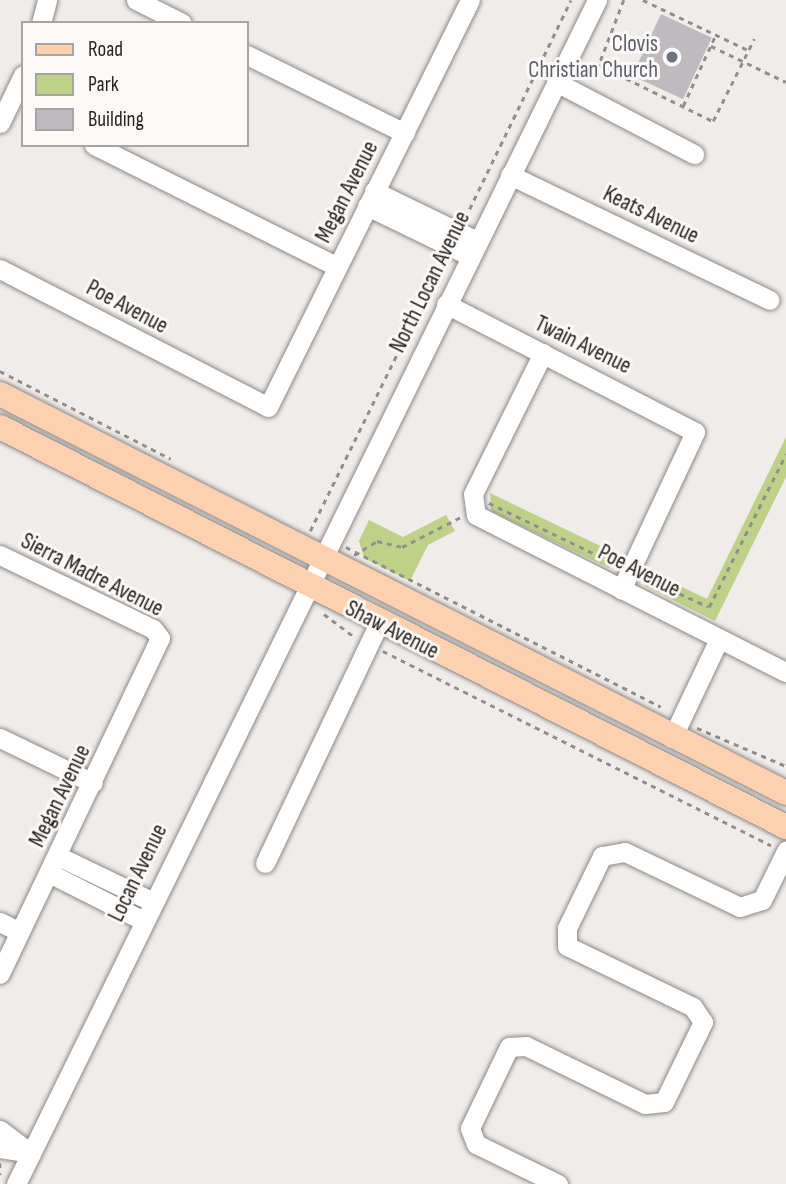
<!DOCTYPE html>
<style>
body{margin:0}
#map{position:relative;width:786px;height:1184px;overflow:hidden;background:#efecea;font-family:"Sofia Sans Condensed",sans-serif}
div>[style]{position:absolute}
.green>*{inset:0;background:#bfd088}
.building>*{inset:0;background:#bdbbbd;transform-origin:0 0}
.path>*{height:2.5px;margin-top:-1.25px;transform-origin:0;background:repeating-linear-gradient(90deg,#918f8d 0 5px,transparent 0 10px)}
.roads{filter:drop-shadow(0 0 2px #8b8886) drop-shadow(0 0 2px #8b8886)}
.minor>*{height:19px;margin:-9.5px;padding:0 9.5px;transform-origin:9.5px;border-radius:9.5px;background:#fff}
.major>*{height:24px;margin:-12px;padding:0 12px;transform-origin:12px;border-radius:12px;background:#fdd0b0}
.dots>*{width:19px;height:19px;translate:-50% -50%;box-sizing:border-box;border:4px solid #fdf9f8;border-radius:50%}
span{translate:-50% -50%;white-space:nowrap;text-align:center;line-height:1.15;-webkit-text-stroke:6px #fdf9f8;paint-order:stroke}
.worship-label{font-size:23px;color:#5b616d}
.right{translate:-100% -50%;text-align:right}
.street-label{font-size:23px;color:#272625}
.legend{position:absolute;left:21px;top:21px;width:228px;height:126px;box-sizing:border-box;background:#fdf9f8;border:2px solid #a7a5a4;margin:0;padding:9px 12px;list-style:none;font-size:21px;color:#272625}
.legend li{display:flex;align-items:center;gap:14px;height:35px}
.legend b{width:35px;border:2px solid #a7a5a4}
</style>
<div id="map">
<div class="green">
<div style="clip-path:polygon(786px 437px,786px 477px,715px 621px,645px 586px,645px 569px,707px 599px)"></div>
<div style="clip-path:polygon(490px 493px,621px 556px,619px 562px,609px 568px,491px 511px)"></div>
<div style="clip-path:polygon(446px 515px,455px 531px,428px 545px,410px 581px,364px 558px,359px 541px,369px 520px,403px 537px)"></div>
</div>
<div class="building">
<div style="left:661px;top:14px;width:56px;height:68px;rotate:25deg"></div>
</div>
<div class="path">
<div style="left:624px;top:0;width:70px;rotate:111deg"></div>
<div style="left:599px;top:65px;width:127px;rotate:26.2deg"></div>
<div style="left:713px;top:121px;width:92px;rotate:-63.4deg"></div>
<div style="left:643px;top:0;width:116px;rotate:25.5deg"></div>
<div style="left:711px;top:46px;width:83px;rotate:25.6deg"></div>
<div style="left:683px;top:106px;width:77px;rotate:-65.4deg"></div>
<div style="left:465px;top:218px;width:242px;rotate:-64.1deg"></div>
<div style="left:0;top:371px;width:192px;rotate:27.2deg"></div>
<div style="left:489px;top:503px;width:143px;rotate:25.7deg"></div>
<div style="left:310px;top:531px;width:301px;rotate:-63.8deg"></div>
<div style="left:346px;top:547px;width:353px;rotate:26.9deg"></div>
<div style="left:354px;top:555px;width:27px;rotate:-31deg"></div>
<div style="left:377px;top:541px;width:26px;rotate:13deg"></div>
<div style="left:402px;top:547px;width:66px;rotate:-27deg"></div>
<div style="left:643px;top:577px;width:72px;rotate:24.4deg"></div>
<div style="left:709px;top:607px;width:171px;rotate:-63.3deg"></div>
<div style="left:324px;top:614px;width:39px;rotate:37deg"></div>
<div style="left:383px;top:651px;width:434px;rotate:26.6deg"></div>
<div style="left:697px;top:728px;width:97px;rotate:23.1deg"></div>
<div style="left:0;top:1163px;width:12px;rotate:90deg"></div>
</div>
<div class="roads">
<div class="minor">
<div style="left:136px;top:0;width:51px;rotate:26.6deg"></div>
<div style="left:41px;top:23px;width:24px;rotate:-75deg"></div>
<div style="left:247px;top:55px;width:176px;rotate:26.3deg"></div>
<div style="left:556px;top:82px;width:156px;rotate:27.6deg"></div>
<div style="left:0;top:123px;width:53px;rotate:-64.4deg"></div>
<div style="left:94px;top:145px;width:271px;rotate:26.6deg"></div>
<div style="left:510px;top:175px;width:288px;rotate:25.7deg"></div>
<div style="left:374px;top:191px;width:114px;rotate:25.9deg"></div>
<div style="left:367px;top:206px;width:114px;rotate:25.9deg"></div>
<div style="left:0;top:269px;width:301px;rotate:27.2deg"></div>
<div style="left:268px;top:407px;width:454px;rotate:-63.6deg"></div>
<div style="left:446px;top:304px;width:280px;rotate:27.2deg"></div>
<div style="left:695px;top:432px;width:174px;rotate:115.1deg"></div>
<div style="left:543px;top:353px;width:157px;rotate:116.4deg"></div>
<div style="left:473px;top:494px;width:21px;rotate:82deg"></div>
<div style="left:476px;top:515px;width:347px;rotate:26.9deg"></div>
<div style="left:0;top:555px;width:170px;rotate:25.8deg"></div>
<div style="left:153px;top:629px;width:11px;rotate:52deg"></div>
<div style="left:160px;top:638px;width:372px;rotate:115.5deg"></div>
<div style="left:0;top:738px;width:103px;rotate:25.8deg"></div>
<div style="left:672px;top:738px;width:110px;rotate:-64.6deg"></div>
<div style="left:58px;top:856px;width:103px;rotate:25.8deg"></div>
<div style="left:265px;top:863px;width:266px;rotate:-64.6deg"></div>
<div style="left:49px;top:873px;width:104px;rotate:26.8deg"></div>
<div style="left:0;top:922px;width:22px;rotate:27deg"></div>
<div style="left:0;top:1130px;width:39px;rotate:37deg"></div>
<div style="left:0;top:1148px;width:31px;rotate:9deg"></div>
<div style="left:16px;top:1184px;width:1319px;rotate:-63.86deg"></div>
<div style="left:558px;top:1184px;width:91px;rotate:-154deg"></div>
<div style="left:476px;top:1144px;width:17px;rotate:-111deg"></div>
<div style="left:470px;top:1128px;width:90px;rotate:-64.3deg"></div>
<div style="left:509px;top:1047px;width:17px;rotate:-3deg"></div>
<div style="left:526px;top:1046px;width:132px;rotate:26deg"></div>
<div style="left:645px;top:1104px;width:19px;rotate:-6deg"></div>
<div style="left:664px;top:1102px;width:89px;rotate:-64deg"></div>
<div style="left:703px;top:1022px;width:18px;rotate:-124deg"></div>
<div style="left:693px;top:1007px;width:140px;rotate:-154.2deg"></div>
<div style="left:567px;top:946px;width:18px;rotate:-90deg"></div>
<div style="left:567px;top:928px;width:80px;rotate:-64.1deg"></div>
<div style="left:602px;top:856px;width:23px;rotate:-10deg"></div>
<div style="left:625px;top:852px;width:127px;rotate:25.6deg"></div>
<div style="left:740px;top:907px;width:23px;rotate:-18deg"></div>
<div style="left:762px;top:900px;width:55px;rotate:-63.9deg"></div>
</div>
<div class="major">
<div style="left:0;top:394px;width:881px;rotate:26.91deg"></div>
<div style="left:0;top:427px;width:882px;rotate:26.97deg"></div>
</div>
</div>
<div class="dots">
<div style="left:672px;top:57px;background:#6b7280"></div>
</div>
<div class="worship-label">
<span class="right" style="left:658px;top:57px">Clovis<br>Christian Church</span>
</div>
<div class="street-label">
<span style="left:347px;top:192px;rotate:-63deg">Megan Avenue</span>
<span style="left:651px;top:215px;rotate:26deg">Keats Avenue</span>
<span style="left:430px;top:282px;rotate:-64deg">North Locan Avenue</span>
<span style="left:127px;top:307px;rotate:28deg">Poe Avenue</span>
<span style="left:583px;top:345px;rotate:26deg">Twain Avenue</span>
<span style="left:639px;top:571px;rotate:27deg">Poe Avenue</span>
<span style="left:92px;top:575px;rotate:27deg">Sierra Madre Avenue</span>
<span style="left:392px;top:630px;rotate:27deg">Shaw Avenue</span>
<span style="left:60px;top:796px;rotate:-64deg">Megan Avenue</span>
<span style="left:138px;top:873px;rotate:-64deg">Locan Avenue</span>
</div>
<ul class="legend">
<li><b style="height:9px;background:#fdd0b0"></b>Road</li>
<li><b style="height:19px;background:#bfd088"></b>Park</li>
<li><b style="height:19px;background:#bdbbbd"></b>Building</li>
</ul>
</div>
